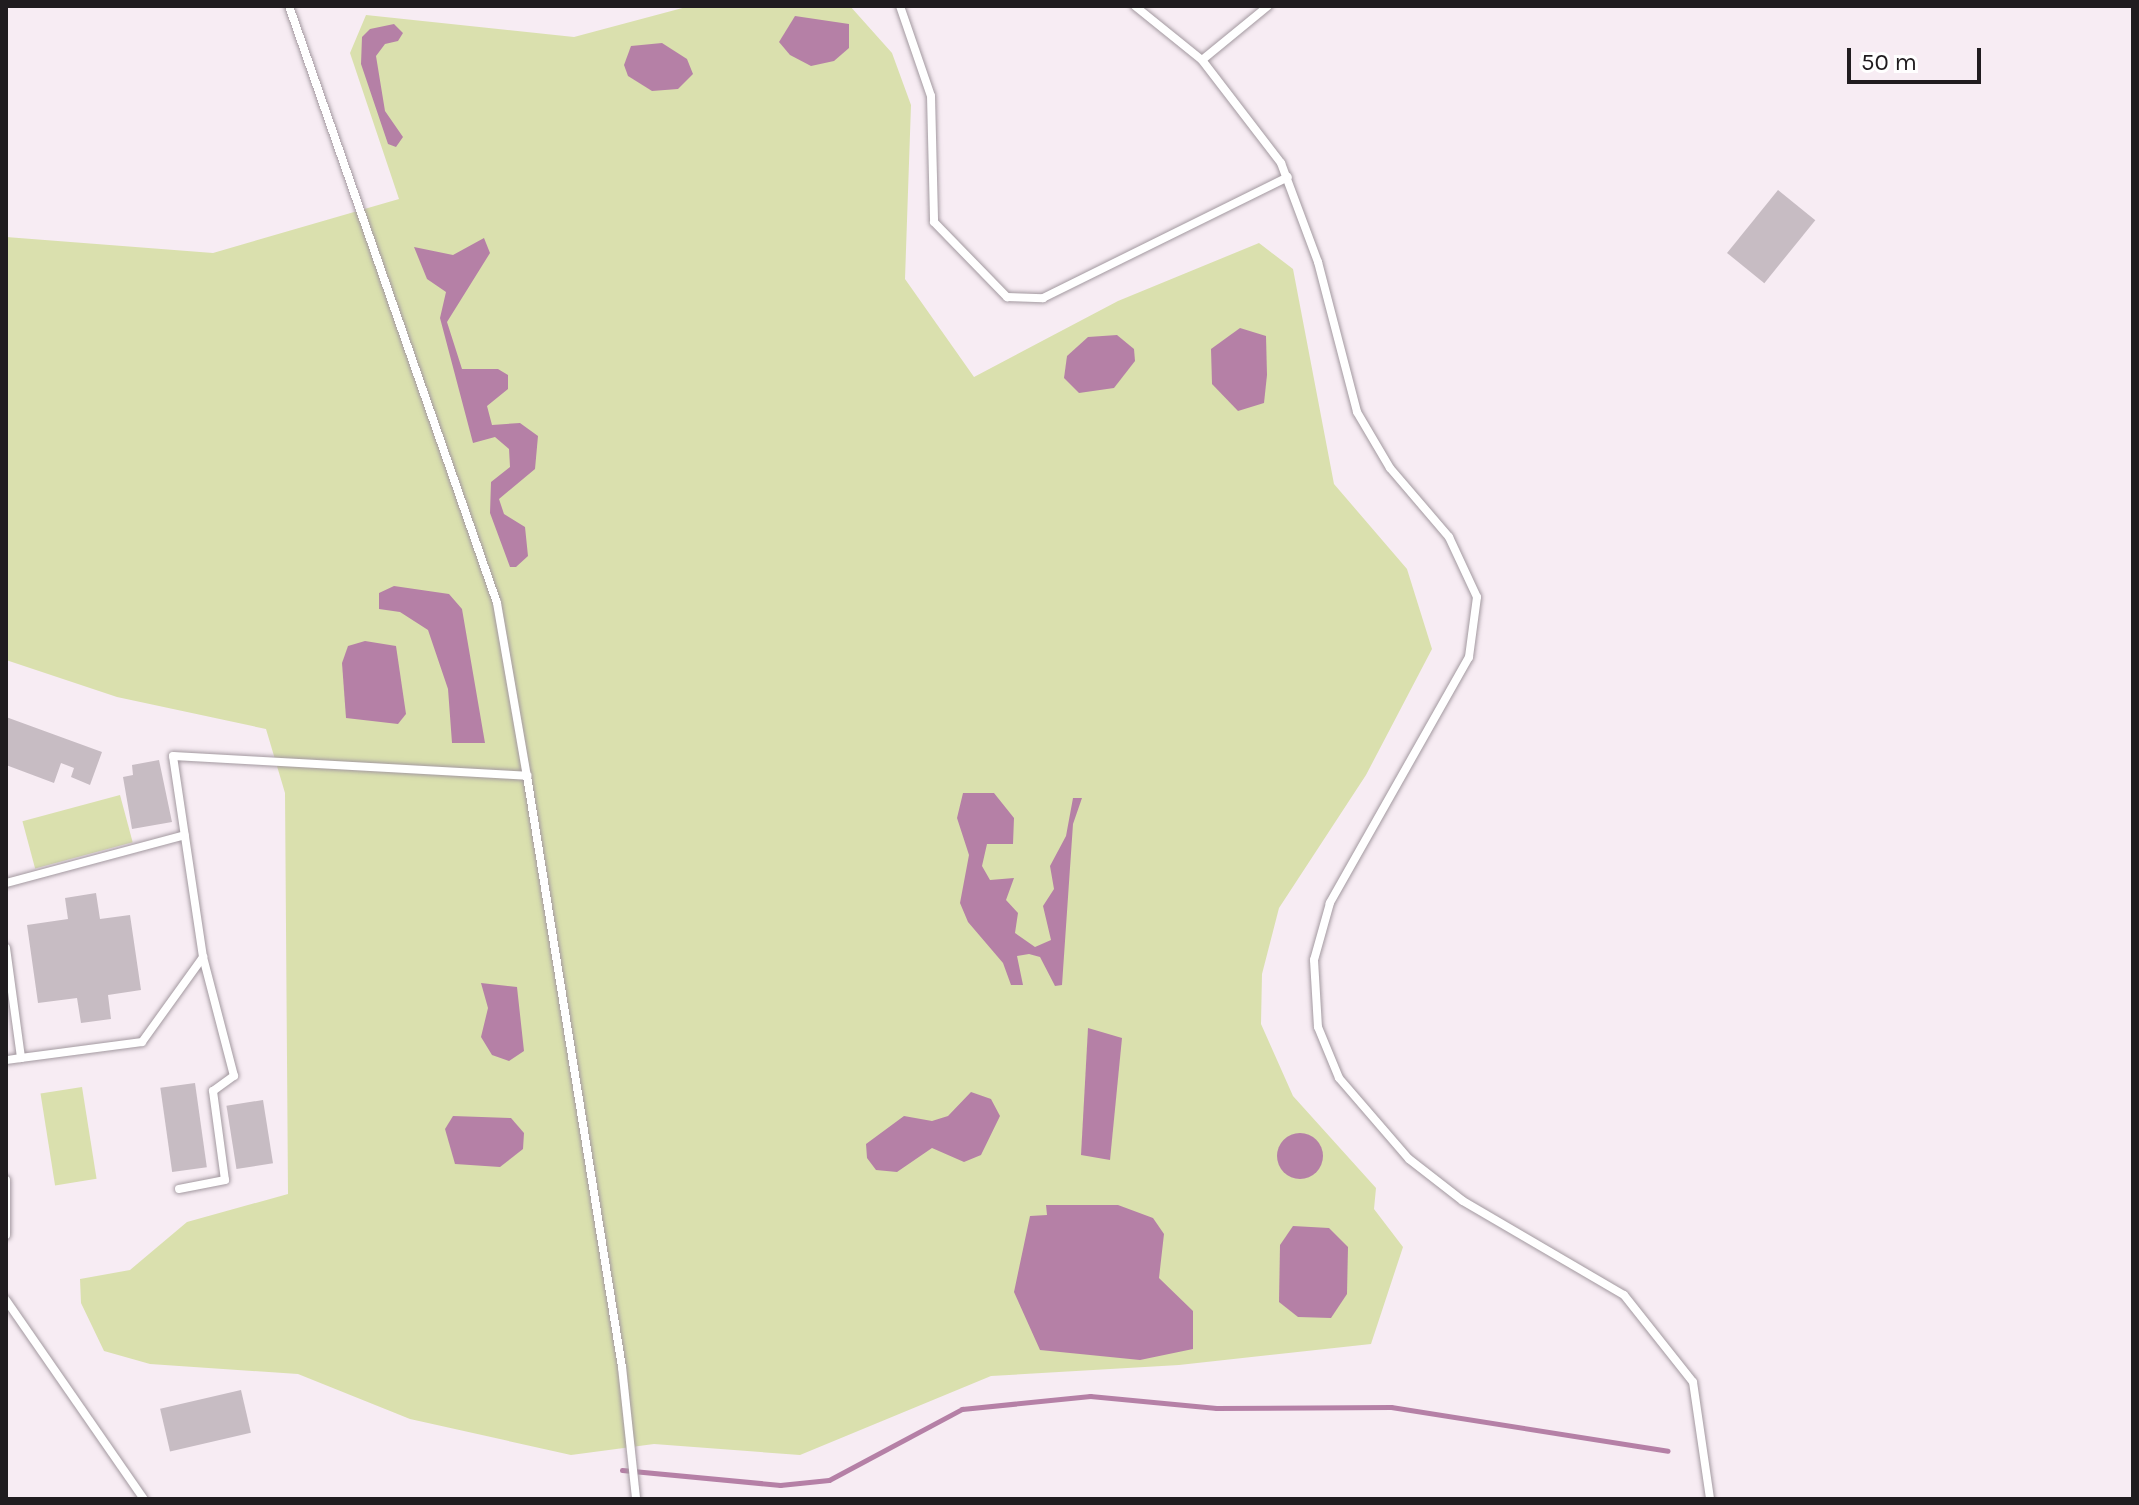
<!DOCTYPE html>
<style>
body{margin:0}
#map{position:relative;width:2139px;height:1505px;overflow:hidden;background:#f7ecf3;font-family:Karla,sans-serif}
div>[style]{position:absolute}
.green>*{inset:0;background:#dae0ae;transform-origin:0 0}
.water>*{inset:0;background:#b580a6}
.round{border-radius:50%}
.stream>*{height:5px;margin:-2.5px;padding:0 2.5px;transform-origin:2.5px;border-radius:2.5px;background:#b580a6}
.building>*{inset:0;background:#c7bcc3;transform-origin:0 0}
.roads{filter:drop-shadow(0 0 2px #a399a0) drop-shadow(0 0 2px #a399a0)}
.service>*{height:8px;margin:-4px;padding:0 4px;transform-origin:4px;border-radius:4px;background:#fff}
span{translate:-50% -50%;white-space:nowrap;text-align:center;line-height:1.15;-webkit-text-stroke:6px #fff;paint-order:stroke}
.frame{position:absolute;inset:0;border:8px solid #201c1f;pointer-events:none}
.scale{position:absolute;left:1847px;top:48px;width:134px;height:36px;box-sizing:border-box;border:4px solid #201c1f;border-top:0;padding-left:10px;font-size:24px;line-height:28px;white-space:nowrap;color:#201c1f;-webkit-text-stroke:6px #fff;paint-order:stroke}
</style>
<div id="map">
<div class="green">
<div style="clip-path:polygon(690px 6px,850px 6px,892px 53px,911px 105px,905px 279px,974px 377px,1118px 301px,1259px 243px,1293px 269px,1334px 484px,1407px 569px,1432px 649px,1366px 775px,1279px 908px,1262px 974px,1261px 1024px,1293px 1096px,1376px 1188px,1374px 1209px,1403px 1247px,1371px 1344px,1179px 1365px,991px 1376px,800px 1455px,654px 1444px,571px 1455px,410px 1419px,298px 1374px,150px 1364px,104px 1351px,81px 1303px,80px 1279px,130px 1270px,187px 1222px,288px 1194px,285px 793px,266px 729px,117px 697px,6px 660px,6px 237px,213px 253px,399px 199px,350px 53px,366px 15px,574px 37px)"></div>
<div style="left:120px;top:795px;width:49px;height:101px;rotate:75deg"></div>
<div style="left:82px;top:1087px;width:93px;height:42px;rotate:81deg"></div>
</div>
<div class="water">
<div style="clip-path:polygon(795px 16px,849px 24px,849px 48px,834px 61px,811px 66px,790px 55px,779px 42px)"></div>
<div style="clip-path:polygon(394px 24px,403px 33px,398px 41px,385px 44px,376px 56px,385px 111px,403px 137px,396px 147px,388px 144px,361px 64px,362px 37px,370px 29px)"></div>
<div style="clip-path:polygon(662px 43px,687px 59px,693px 74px,678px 89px,652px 91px,628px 76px,624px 65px,631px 46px)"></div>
<div style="clip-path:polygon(484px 238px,490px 253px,447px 322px,462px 369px,498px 369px,508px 375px,508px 389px,487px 406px,492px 425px,520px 423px,538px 436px,535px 469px,499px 499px,504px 514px,525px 527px,528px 556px,516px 567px,510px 567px,490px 513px,491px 482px,510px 467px,509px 449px,495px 437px,473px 443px,440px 318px,446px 292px,427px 279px,414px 247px,453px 255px)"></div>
<div style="clip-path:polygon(1240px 328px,1266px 336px,1267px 375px,1264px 403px,1238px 411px,1212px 384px,1211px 349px)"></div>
<div style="clip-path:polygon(1117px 335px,1134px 349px,1135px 361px,1114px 388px,1079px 393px,1064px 378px,1067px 356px,1088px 337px)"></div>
<div style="clip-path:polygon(394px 586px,449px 594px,462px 609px,485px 743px,452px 743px,448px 689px,428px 630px,400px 612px,379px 609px,379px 593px)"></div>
<div style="clip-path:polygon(365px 641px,396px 646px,406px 714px,398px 724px,346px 718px,342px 663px,348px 646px)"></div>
<div style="clip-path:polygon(963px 793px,994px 793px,1014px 818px,1013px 844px,987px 844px,982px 866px,990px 880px,1014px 878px,1006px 900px,1018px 913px,1015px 933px,1035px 947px,1051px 940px,1043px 906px,1054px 889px,1050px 866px,1066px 836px,1073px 798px,1082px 798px,1073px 824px,1062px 985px,1055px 986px,1040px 957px,1029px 954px,1017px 956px,1023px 985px,1011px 985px,1003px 963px,968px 922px,960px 903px,969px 855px,957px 818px)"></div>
<div style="clip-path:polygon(481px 983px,517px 987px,524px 1051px,509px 1061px,492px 1055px,481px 1037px,488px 1008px)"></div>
<div style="clip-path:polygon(1088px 1028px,1122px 1038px,1110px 1160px,1081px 1155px)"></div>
<div style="clip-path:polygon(971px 1092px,991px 1099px,1000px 1116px,981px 1155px,964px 1162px,932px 1148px,897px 1172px,876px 1170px,867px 1158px,866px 1144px,904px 1116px,932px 1121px,948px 1116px)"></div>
<div style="clip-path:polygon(453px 1116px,511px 1118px,524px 1133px,523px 1149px,500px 1167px,455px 1164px,445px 1129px)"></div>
<div class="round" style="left:1277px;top:1133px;width:46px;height:46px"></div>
<div style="clip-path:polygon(1046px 1205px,1118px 1205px,1153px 1218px,1164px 1234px,1159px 1278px,1193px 1311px,1193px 1349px,1140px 1360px,1040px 1350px,1014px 1292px,1030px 1216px,1047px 1215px)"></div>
<div style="clip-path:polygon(1293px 1226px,1329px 1228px,1348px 1247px,1347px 1294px,1331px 1318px,1298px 1317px,1279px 1302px,1280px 1245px)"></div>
</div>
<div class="stream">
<div style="left:622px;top:1470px;width:159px;rotate:5.4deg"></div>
<div style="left:780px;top:1485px;width:49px;rotate:-5.8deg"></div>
<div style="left:829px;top:1480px;width:151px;rotate:-28.1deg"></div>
<div style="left:962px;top:1409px;width:129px;rotate:-5.8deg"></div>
<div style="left:1090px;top:1396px;width:127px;rotate:5.4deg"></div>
<div style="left:1216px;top:1408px;width:175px;rotate:-0.3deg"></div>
<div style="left:1391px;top:1407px;width:280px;rotate:9deg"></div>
</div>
<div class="building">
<div style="left:1778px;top:190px;width:48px;height:81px;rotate:39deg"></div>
<div style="clip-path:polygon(6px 717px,102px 752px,90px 785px,71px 777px,74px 768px,61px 763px,54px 783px,6px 765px)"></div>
<div style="clip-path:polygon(159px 760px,172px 822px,132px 829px,123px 777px,133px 775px,132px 765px)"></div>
<div style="clip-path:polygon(96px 893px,100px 919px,130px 915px,141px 990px,108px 995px,111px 1019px,81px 1023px,77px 998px,38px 1003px,27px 925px,68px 919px,65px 898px)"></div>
<div style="left:195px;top:1083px;width:85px;height:35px;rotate:82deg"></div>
<div style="left:263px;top:1100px;width:64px;height:37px;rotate:81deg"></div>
<div style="left:241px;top:1390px;width:44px;height:83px;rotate:77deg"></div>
</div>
<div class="roads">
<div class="service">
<div style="left:289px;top:6px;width:632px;rotate:70.79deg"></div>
<div style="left:497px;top:603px;width:176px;rotate:80.2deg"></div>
<div style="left:900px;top:6px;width:95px;rotate:71deg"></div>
<div style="left:931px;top:96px;width:126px;rotate:88.6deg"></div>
<div style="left:934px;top:222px;width:105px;rotate:45.8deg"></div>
<div style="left:1007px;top:297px;width:36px;rotate:2deg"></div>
<div style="left:1043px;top:298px;width:273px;rotate:-26.3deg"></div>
<div style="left:1135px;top:6px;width:86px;rotate:38.9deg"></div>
<div style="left:1268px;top:6px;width:85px;rotate:140.7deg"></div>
<div style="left:1202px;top:60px;width:130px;rotate:52.5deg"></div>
<div style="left:1281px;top:163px;width:106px;rotate:69.5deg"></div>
<div style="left:1318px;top:262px;width:155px;rotate:75.4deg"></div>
<div style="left:1357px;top:412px;width:65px;rotate:59.5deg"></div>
<div style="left:1390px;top:468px;width:91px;rotate:49.5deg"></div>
<div style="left:1449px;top:537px;width:66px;rotate:65deg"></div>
<div style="left:1477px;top:597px;width:61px;rotate:97.6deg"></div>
<div style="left:1469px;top:657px;width:283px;rotate:119.5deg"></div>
<div style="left:1330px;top:903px;width:59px;rotate:105.7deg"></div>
<div style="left:1314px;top:960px;width:67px;rotate:86.6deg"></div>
<div style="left:1318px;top:1027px;width:55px;rotate:67.6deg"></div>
<div style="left:1339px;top:1078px;width:107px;rotate:49.2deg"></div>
<div style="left:1409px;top:1159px;width:68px;rotate:37.9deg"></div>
<div style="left:1463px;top:1201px;width:186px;rotate:30.3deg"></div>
<div style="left:1624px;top:1295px;width:111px;rotate:51.6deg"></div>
<div style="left:1693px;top:1382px;width:118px;rotate:81.7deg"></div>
<div style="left:6px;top:883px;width:185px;rotate:-15deg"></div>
<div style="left:6px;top:948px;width:111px;rotate:82.2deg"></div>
<div style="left:21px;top:1058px;width:15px;rotate:172deg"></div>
<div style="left:21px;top:1058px;width:122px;rotate:-7.5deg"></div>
<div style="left:142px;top:1042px;width:105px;rotate:-54.3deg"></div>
<div style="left:203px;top:957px;width:203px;rotate:-98.5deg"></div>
<div style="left:173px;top:756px;width:355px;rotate:3.2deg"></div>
<div style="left:527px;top:776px;width:599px;rotate:80.87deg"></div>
<div style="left:622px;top:1367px;width:133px;rotate:83.9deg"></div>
<div style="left:6px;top:1180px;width:55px;rotate:90deg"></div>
<div style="left:179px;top:1189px;width:47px;rotate:-11.1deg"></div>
<div style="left:225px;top:1180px;width:90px;rotate:-97.7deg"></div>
<div style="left:213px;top:1091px;width:26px;rotate:-36deg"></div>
<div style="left:234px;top:1076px;width:123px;rotate:-104.6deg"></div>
<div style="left:6px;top:1300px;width:242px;rotate:55.3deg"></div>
</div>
</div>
<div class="frame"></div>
<div class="scale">50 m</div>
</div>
